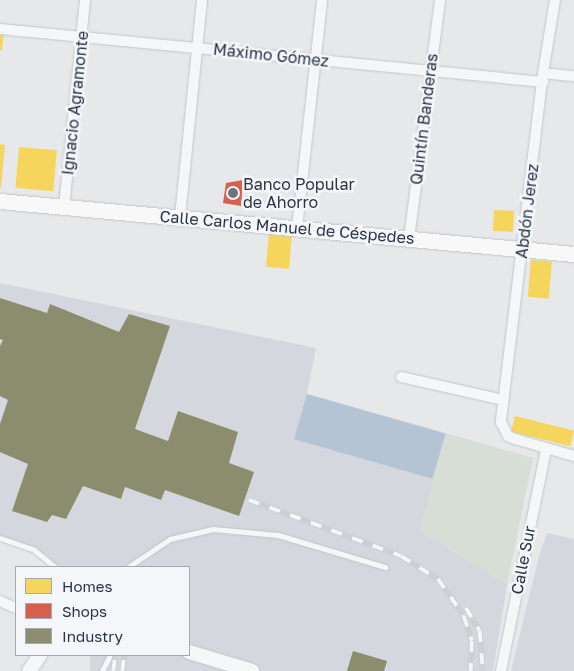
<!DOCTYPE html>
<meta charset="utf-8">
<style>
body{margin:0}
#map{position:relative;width:574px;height:671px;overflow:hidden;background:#e6e8ea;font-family:"Golos Text",sans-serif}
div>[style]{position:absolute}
.built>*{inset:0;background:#d4d7dd}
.green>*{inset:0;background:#d6ded6}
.water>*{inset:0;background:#b4c4d5;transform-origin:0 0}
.homes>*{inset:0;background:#f6d55c;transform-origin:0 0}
.shops>*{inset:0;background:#d6604d}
.industry>*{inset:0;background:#8c8c6e}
.roads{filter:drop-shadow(0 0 1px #c4c6c8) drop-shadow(0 0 1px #c4c6c8)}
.service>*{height:5px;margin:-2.5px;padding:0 2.5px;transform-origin:2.5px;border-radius:2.5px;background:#f5f6f7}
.minor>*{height:10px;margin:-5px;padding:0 5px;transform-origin:5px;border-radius:5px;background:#f5f6f7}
.tertiary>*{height:14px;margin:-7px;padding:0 7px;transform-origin:7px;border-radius:7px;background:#f5f6f7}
.secondary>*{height:15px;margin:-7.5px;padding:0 7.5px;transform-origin:7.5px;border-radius:7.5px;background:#f8f8f8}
.rail>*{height:5.5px;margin-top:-2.75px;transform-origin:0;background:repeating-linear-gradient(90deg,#f4f6f9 0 11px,#cecfd2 0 22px);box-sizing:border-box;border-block:1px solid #cecfd2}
.dots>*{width:14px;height:14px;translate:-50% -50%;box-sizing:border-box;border:2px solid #f4f6f9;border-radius:50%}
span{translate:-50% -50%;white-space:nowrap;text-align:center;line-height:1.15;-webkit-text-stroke:5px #f4f6f9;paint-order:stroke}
.street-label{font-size:16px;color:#2b3445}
.poi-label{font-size:16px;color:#2b3445}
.left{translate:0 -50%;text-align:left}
.legend{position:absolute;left:15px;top:566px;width:175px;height:90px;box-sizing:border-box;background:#f4f6f9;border:1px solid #a4a8b1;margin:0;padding:6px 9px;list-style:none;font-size:15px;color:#2b3445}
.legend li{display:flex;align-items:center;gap:10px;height:25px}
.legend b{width:25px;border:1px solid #a4a8b1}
</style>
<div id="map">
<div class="built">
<div style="clip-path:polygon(0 283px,316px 348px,307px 394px,446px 433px,420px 531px,507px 585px,493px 671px,90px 671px,90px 655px,189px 655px,189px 567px,54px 567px,49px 557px,0 540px)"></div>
<div style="clip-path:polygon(547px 533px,574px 539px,574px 671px,511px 671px,539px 556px)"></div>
</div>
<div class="green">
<div style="clip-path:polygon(446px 433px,533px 458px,507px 585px,420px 531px)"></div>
</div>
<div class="water">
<div style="left:307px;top:394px;width:144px;height:47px;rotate:16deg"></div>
</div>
<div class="homes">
<div style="clip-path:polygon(0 30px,4px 30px,2px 50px,0 50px)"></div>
<div style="clip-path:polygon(0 144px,5px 145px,1px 187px,0 187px)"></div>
<div style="left:19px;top:147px;width:38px;height:41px;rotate:5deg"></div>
<div style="left:494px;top:210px;width:20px;height:21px;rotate:3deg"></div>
<div style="left:269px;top:233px;width:23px;height:34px;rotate:5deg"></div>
<div style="left:531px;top:260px;width:21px;height:37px;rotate:5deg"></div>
<div style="left:515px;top:416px;width:61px;height:16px;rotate:14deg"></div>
</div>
<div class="shops">
<div style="clip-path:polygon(243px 180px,241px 206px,223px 203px,226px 183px)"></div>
</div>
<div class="industry">
<div style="clip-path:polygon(0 298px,47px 313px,50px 304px,119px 332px,129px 314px,170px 326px,135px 429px,168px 441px,178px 411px,238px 432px,229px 463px,254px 472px,239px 516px,165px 490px,161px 500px,125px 487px,121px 499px,83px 486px,66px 519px,52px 515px,47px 522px,12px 511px,28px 464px,0 452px,0 424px,8px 400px,0 396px,0 346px,3px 340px,0 339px)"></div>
<div style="clip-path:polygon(353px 651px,387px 661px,384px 671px,347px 671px)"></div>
</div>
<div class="roads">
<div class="service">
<div style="left:0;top:538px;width:36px;rotate:19deg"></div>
<div style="left:34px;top:550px;width:27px;rotate:39deg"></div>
<div style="left:128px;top:567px;width:50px;rotate:-33.7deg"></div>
<div style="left:170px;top:539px;width:44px;rotate:-13.1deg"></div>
<div style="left:213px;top:529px;width:65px;rotate:5.3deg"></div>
<div style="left:278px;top:535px;width:112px;rotate:16.7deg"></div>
<div style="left:102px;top:671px;width:18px;rotate:-63deg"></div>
</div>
<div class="minor">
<div style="left:555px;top:0;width:74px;rotate:99.3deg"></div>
<div style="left:543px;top:73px;width:352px;rotate:96.9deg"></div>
<div style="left:501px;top:422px;width:16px;rotate:63deg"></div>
<div style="left:508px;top:436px;width:8px;rotate:23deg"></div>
<div style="left:515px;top:439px;width:61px;rotate:16.1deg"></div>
<div style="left:0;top:29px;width:546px;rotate:5.57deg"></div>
<div style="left:543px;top:73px;width:31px;rotate:6deg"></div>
<div style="left:64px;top:207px;width:208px;rotate:-84.2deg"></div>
<div style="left:180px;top:217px;width:218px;rotate:-84.2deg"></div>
<div style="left:297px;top:228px;width:229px;rotate:-83.7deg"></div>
<div style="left:409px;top:239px;width:241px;rotate:-82.6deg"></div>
<div style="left:401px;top:377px;width:105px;rotate:12.7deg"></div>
<div style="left:0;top:601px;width:17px;rotate:24deg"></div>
<div style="left:501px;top:671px;width:226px;rotate:-78.5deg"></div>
</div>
<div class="tertiary">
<div style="left:189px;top:652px;width:66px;rotate:16.8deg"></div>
<div style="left:29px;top:671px;width:19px;rotate:-55deg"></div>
</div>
<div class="secondary">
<div style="left:0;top:201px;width:576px;rotate:5.28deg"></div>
</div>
</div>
<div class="rail">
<div style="left:249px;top:500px;width:162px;rotate:20.2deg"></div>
<div style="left:401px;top:556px;width:44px;rotate:31.9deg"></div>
<div style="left:438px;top:579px;width:45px;rotate:54.9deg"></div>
<div style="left:464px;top:616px;width:26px;rotate:72deg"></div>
<div style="left:472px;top:641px;width:30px;rotate:92deg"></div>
<div style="left:466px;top:608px;width:27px;rotate:59deg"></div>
<div style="left:480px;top:631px;width:40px;rotate:85.7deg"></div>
<div style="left:113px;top:671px;width:16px;rotate:-83deg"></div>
<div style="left:122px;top:671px;width:16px;rotate:-83deg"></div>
</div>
<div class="dots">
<div style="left:233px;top:193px;background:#6c737f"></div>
</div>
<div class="street-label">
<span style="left:271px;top:55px;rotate:6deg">Máximo Gómez</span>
<span style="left:75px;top:103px;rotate:-84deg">Ignacio Agramonte</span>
<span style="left:424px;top:119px;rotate:-83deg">Quintín Banderas</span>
<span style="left:527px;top:211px;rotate:-83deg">Abdón Jerez</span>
<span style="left:287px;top:227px;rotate:5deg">Calle Carlos Manuel de Céspedes</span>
<span style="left:523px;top:560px;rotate:-79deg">Calle Sur</span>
</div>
<div class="poi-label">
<span class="left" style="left:243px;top:193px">Banco Popular<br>de Ahorro</span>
</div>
<ul class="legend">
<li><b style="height:14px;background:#f6d55c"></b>Homes</li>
<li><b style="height:14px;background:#d6604d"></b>Shops</li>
<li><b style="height:14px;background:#8c8c6e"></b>Industry</li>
</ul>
</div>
